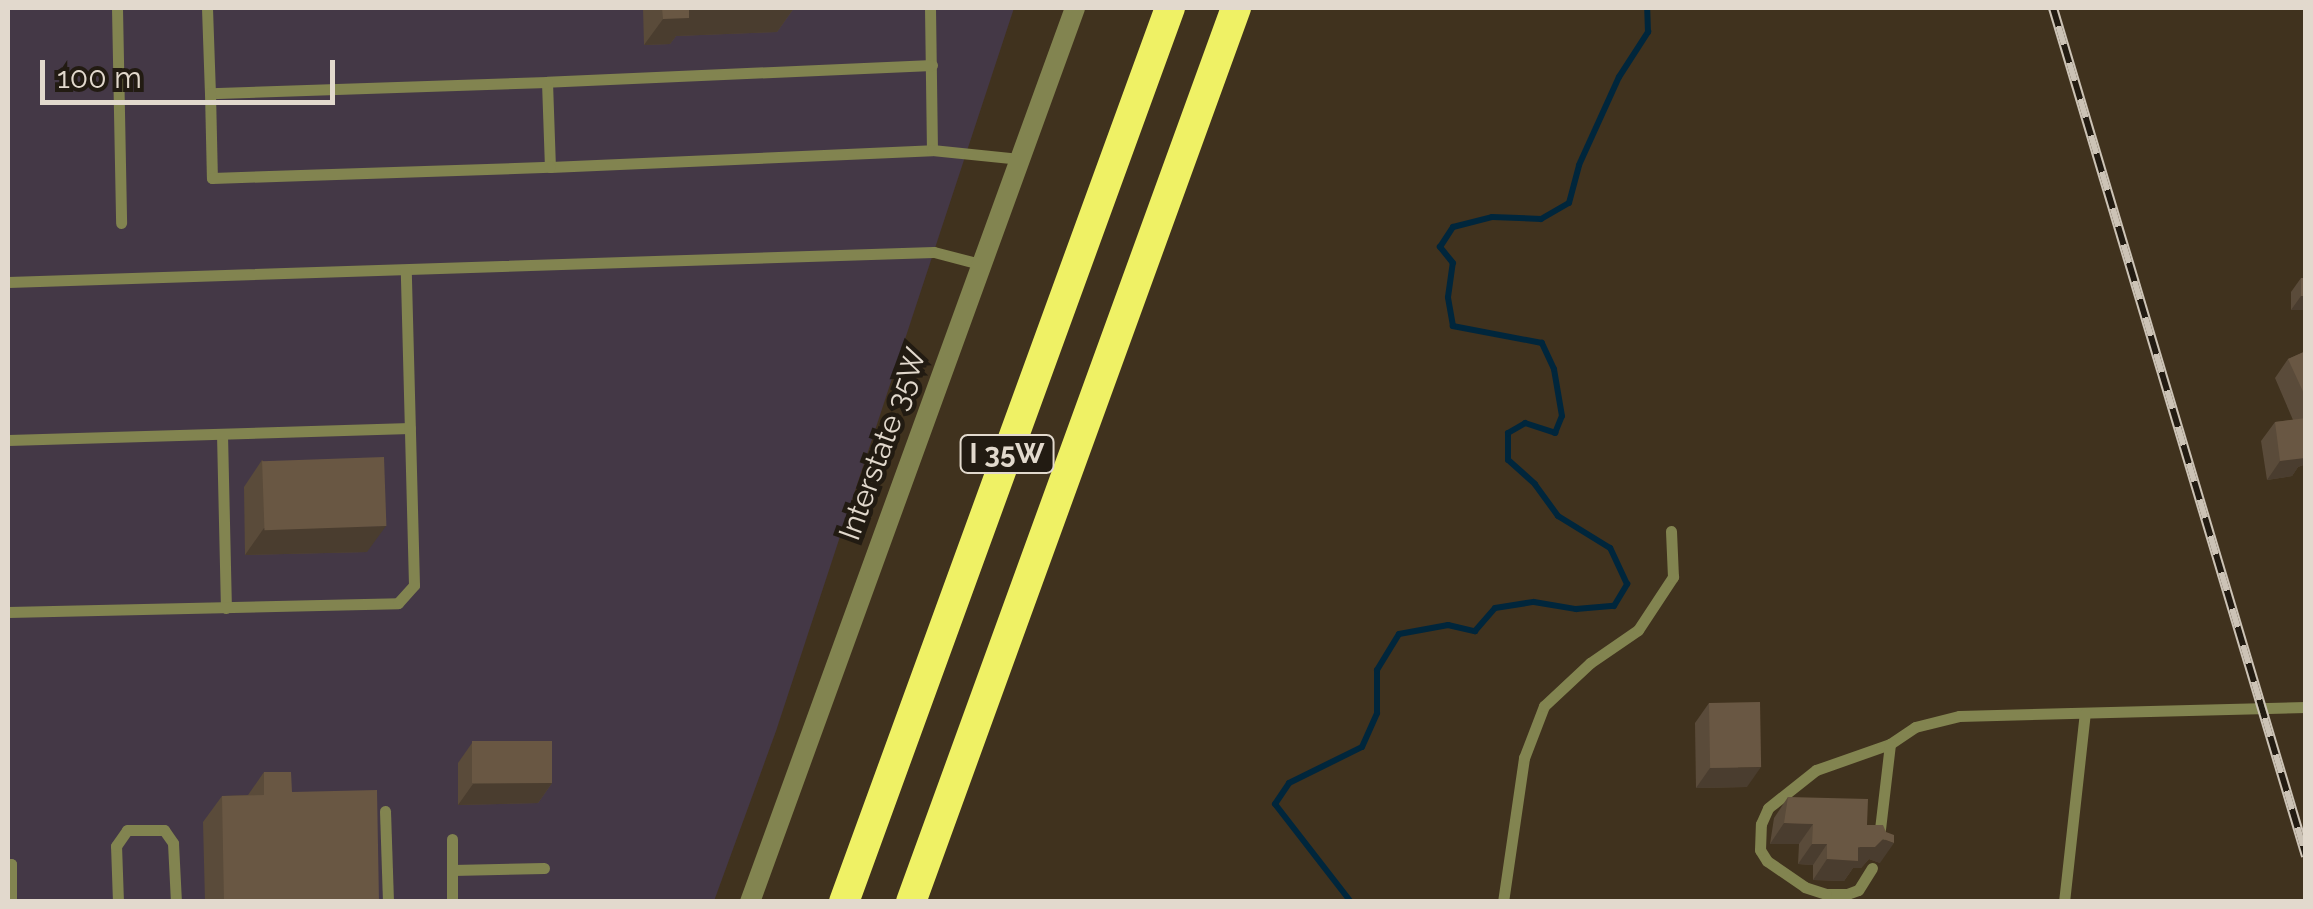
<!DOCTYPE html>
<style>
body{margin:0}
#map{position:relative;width:2313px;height:909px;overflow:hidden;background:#40321e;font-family:Raleway,sans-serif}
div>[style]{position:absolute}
.industrial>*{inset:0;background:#443846}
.stream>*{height:6px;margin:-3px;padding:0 3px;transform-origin:3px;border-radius:3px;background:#00263c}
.service>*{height:11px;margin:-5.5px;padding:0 5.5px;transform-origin:5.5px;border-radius:5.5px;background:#828450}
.tertiary>*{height:20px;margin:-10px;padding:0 10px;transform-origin:10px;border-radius:10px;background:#828450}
.motorway>*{height:30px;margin:-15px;padding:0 15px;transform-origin:15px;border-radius:15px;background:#eff165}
.rail>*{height:10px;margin-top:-5px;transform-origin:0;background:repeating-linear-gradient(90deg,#221b12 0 19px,#ccc3b6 0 38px);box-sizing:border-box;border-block:2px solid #ccc3b6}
.wall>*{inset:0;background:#5a4b3a}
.shaded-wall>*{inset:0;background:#4a3d2f}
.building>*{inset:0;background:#695743;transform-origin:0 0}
span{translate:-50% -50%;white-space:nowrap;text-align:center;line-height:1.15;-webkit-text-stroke:9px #221b12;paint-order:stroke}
.shield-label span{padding:2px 8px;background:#221b12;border:2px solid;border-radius:8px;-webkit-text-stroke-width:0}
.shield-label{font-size:28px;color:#e2d9cd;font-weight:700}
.street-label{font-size:30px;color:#e2d9cd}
.frame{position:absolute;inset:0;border:10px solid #e2d9cd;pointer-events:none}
.scale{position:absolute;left:40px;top:60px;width:295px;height:45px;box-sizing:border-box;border:5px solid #e2d9cd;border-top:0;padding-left:12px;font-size:30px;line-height:35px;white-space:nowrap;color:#e2d9cd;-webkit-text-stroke:8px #221b12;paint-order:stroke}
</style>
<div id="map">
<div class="industrial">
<div style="clip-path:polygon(8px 8px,1014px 8px,776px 731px,714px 901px,8px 901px)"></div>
</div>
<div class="stream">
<div style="left:1351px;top:902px;width:124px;rotate:-127.8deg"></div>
<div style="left:1275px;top:804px;width:25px;rotate:-56deg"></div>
<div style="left:1289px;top:783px;width:81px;rotate:-26.3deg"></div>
<div style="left:1362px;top:747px;width:37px;rotate:-66deg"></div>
<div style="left:1377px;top:713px;width:43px;rotate:-90deg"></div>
<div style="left:1377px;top:670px;width:42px;rotate:-58.6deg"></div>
<div style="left:1399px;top:634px;width:50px;rotate:-10.4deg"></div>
<div style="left:1448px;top:625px;width:28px;rotate:13deg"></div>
<div style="left:1475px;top:631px;width:30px;rotate:-49deg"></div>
<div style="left:1495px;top:608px;width:39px;rotate:-9deg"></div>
<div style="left:1534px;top:602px;width:43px;rotate:9.5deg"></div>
<div style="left:1576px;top:609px;width:38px;rotate:-5deg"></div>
<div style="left:1614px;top:606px;width:26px;rotate:-59deg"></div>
<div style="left:1627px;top:584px;width:40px;rotate:-115deg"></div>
<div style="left:1610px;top:548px;width:61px;rotate:-148.4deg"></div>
<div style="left:1558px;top:516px;width:39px;rotate:-126deg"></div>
<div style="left:1535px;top:484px;width:36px;rotate:-138deg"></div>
<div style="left:1508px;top:460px;width:27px;rotate:-90deg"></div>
<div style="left:1508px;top:433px;width:20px;rotate:-30deg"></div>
<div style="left:1525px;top:423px;width:32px;rotate:18deg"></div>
<div style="left:1555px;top:433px;width:18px;rotate:-68deg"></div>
<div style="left:1562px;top:416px;width:48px;rotate:-99.7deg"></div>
<div style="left:1554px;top:369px;width:29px;rotate:-115deg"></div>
<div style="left:1542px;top:343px;width:91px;rotate:-169.2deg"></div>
<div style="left:1453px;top:326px;width:29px;rotate:-100deg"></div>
<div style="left:1448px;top:297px;width:34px;rotate:-82deg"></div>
<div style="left:1453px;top:263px;width:21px;rotate:-129deg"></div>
<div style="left:1440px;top:247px;width:24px;rotate:-57deg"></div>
<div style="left:1453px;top:227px;width:40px;rotate:-14.4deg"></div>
<div style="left:1492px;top:217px;width:49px;rotate:2.3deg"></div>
<div style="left:1541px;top:219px;width:32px;rotate:-30deg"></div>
<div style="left:1569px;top:203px;width:39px;rotate:-75deg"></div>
<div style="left:1579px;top:165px;width:97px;rotate:-65.6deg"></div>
<div style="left:1619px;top:77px;width:54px;rotate:-57.2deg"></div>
<div style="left:1648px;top:32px;width:24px;rotate:-92deg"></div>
</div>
<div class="service">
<div style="left:117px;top:8px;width:215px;rotate:88.9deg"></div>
<div style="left:207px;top:8px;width:85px;rotate:88deg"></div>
<div style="left:930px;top:8px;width:142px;rotate:89.2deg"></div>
<div style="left:932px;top:65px;width:385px;rotate:177.5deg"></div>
<div style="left:547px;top:82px;width:85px;rotate:88deg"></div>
<div style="left:550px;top:167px;width:382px;rotate:-2.5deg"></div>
<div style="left:932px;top:150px;width:87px;rotate:5.9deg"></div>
<div style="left:547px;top:82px;width:337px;rotate:178.1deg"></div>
<div style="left:210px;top:93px;width:85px;rotate:88.7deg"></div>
<div style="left:212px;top:178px;width:338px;rotate:-1.9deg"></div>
<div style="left:8px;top:282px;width:926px;rotate:-1.86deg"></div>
<div style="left:934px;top:252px;width:48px;rotate:14.6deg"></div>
<div style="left:222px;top:434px;width:174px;rotate:88.7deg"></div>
<div style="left:8px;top:440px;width:402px;rotate:-1.7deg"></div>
<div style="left:8px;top:612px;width:390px;rotate:-1.3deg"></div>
<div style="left:398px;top:603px;width:24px;rotate:-48deg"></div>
<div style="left:414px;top:585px;width:315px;rotate:-91.5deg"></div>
<div style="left:1890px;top:744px;width:30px;rotate:-34deg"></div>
<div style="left:1915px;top:727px;width:45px;rotate:-14deg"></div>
<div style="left:1959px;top:716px;width:347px;rotate:-1.5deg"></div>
<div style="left:385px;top:811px;width:91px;rotate:88.1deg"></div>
<div style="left:8px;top:864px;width:3px"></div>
<div style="left:11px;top:864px;width:38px;rotate:90deg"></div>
<div style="left:1872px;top:868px;width:26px;rotate:122deg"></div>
<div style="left:1858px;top:890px;width:12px;rotate:160deg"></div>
<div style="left:1847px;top:894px;width:21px;rotate:180deg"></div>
<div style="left:1826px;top:894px;width:22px;rotate:-162deg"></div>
<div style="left:1805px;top:887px;width:46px;rotate:-145.6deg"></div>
<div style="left:1767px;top:861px;width:13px;rotate:-122deg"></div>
<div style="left:1760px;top:850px;width:26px;rotate:-88deg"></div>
<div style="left:1761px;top:824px;width:17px;rotate:-66deg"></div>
<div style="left:1768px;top:808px;width:61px;rotate:-38.4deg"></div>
<div style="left:1816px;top:770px;width:78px;rotate:-19.4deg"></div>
<div style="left:1890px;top:744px;width:94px;rotate:96.7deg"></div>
<div style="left:452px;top:870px;width:92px;rotate:-1.2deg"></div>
<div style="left:118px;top:902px;width:56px;rotate:-92deg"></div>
<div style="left:116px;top:846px;width:19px;rotate:-55deg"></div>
<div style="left:127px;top:830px;width:37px"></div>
<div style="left:164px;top:830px;width:16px;rotate:55deg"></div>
<div style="left:173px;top:843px;width:59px;rotate:87.1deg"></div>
<div style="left:452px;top:902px;width:63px;rotate:-90deg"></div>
<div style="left:1503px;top:902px;width:146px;rotate:-81.7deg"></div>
<div style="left:1524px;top:758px;width:56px;rotate:-69deg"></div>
<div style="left:1544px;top:706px;width:63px;rotate:-43.1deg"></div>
<div style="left:1590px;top:663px;width:58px;rotate:-34.5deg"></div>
<div style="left:1638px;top:630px;width:64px;rotate:-56.6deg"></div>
<div style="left:1673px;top:577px;width:46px;rotate:-92.5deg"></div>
<div style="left:2064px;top:902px;width:190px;rotate:-83.7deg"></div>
</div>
<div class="tertiary">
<div style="left:750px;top:902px;width:951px;rotate:-70.02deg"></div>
</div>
<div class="motorway">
<div style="left:844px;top:902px;width:952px;rotate:-69.97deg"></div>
<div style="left:911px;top:902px;width:951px;rotate:-70.02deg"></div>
</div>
<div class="rail">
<div style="left:2053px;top:8px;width:885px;rotate:73.39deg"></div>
</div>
<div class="wall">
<div style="clip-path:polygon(643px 8px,794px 8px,777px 32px,676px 36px,670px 44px,644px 45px)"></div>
<div style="clip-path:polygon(2301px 278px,2306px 278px,2306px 310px,2291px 310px,2291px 292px)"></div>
<div style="clip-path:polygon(2306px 351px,2306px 464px,2298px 467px,2292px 476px,2267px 480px,2261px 441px,2275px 422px,2293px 420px,2275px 378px,2288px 359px)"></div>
<div style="clip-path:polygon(262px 460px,367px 552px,245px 555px,244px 487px)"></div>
<div style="clip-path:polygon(1709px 703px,1747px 787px,1696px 788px,1695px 723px)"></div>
<div style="clip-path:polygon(472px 743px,552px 783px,538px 803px,458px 805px,458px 763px)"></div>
<div style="clip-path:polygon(264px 772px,292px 792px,379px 902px,205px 902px,203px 822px,222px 796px,248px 795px)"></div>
<div style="clip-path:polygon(1788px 797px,1867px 825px,1880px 863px,1869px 859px,1861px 868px,1853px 868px,1844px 881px,1813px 880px,1813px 865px,1798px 864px,1799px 844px,1770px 844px,1774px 818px)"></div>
</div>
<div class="shaded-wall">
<div style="clip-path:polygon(753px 8px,794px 8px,777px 32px,676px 36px,670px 44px,644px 45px,663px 19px,689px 10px)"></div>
<div style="clip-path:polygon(2301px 296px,2306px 296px,2306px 310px,2291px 310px)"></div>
<div style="clip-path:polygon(2306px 451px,2306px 464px,2298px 467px,2292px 476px,2267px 480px,2280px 461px)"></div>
<div style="clip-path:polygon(386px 526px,367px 552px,245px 555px,264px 528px)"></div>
<div style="clip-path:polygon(1761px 767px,1747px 787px,1696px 788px,1710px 768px)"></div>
<div style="clip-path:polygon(552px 783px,538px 803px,458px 805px,473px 784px)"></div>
<div style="clip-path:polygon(1784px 823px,1813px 824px,1799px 844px,1770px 844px)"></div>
<div style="clip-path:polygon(1883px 839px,1894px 843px,1880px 863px,1869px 859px,1861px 868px,1853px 868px,1844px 881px,1813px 880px,1827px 859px)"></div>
<div style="clip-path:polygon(1812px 844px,1827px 844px,1813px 865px,1798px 864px)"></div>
</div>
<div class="building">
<div style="clip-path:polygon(662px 8px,753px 8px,689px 10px,689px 18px,663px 19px)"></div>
<div style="left:2301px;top:278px;width:5px;height:18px"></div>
<div style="clip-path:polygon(2306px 351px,2306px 398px,2288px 359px)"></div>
<div style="clip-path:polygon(2306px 418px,2305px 458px,2280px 461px,2275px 422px)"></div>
<div style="left:384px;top:457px;width:69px;height:122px;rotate:88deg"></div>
<div style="left:1760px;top:702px;width:65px;height:51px;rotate:89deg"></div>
<div style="left:552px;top:741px;width:42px;height:80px;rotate:90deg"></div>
<div style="clip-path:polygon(264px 772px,291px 772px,292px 792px,377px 790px,379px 902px,224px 902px,222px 796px,264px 795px)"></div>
<div style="clip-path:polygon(1788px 797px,1868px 799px,1867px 825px,1883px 825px,1886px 832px,1894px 835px,1894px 843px,1883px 839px,1875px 847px,1858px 847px,1858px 861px,1827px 859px,1827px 844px,1812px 844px,1813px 824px,1784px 823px)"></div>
</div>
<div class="shield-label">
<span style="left:1007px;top:454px">I 35W</span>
</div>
<div class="street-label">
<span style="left:883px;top:444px;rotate:-70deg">Interstate 35W</span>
</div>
<div class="frame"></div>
<div class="scale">100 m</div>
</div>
